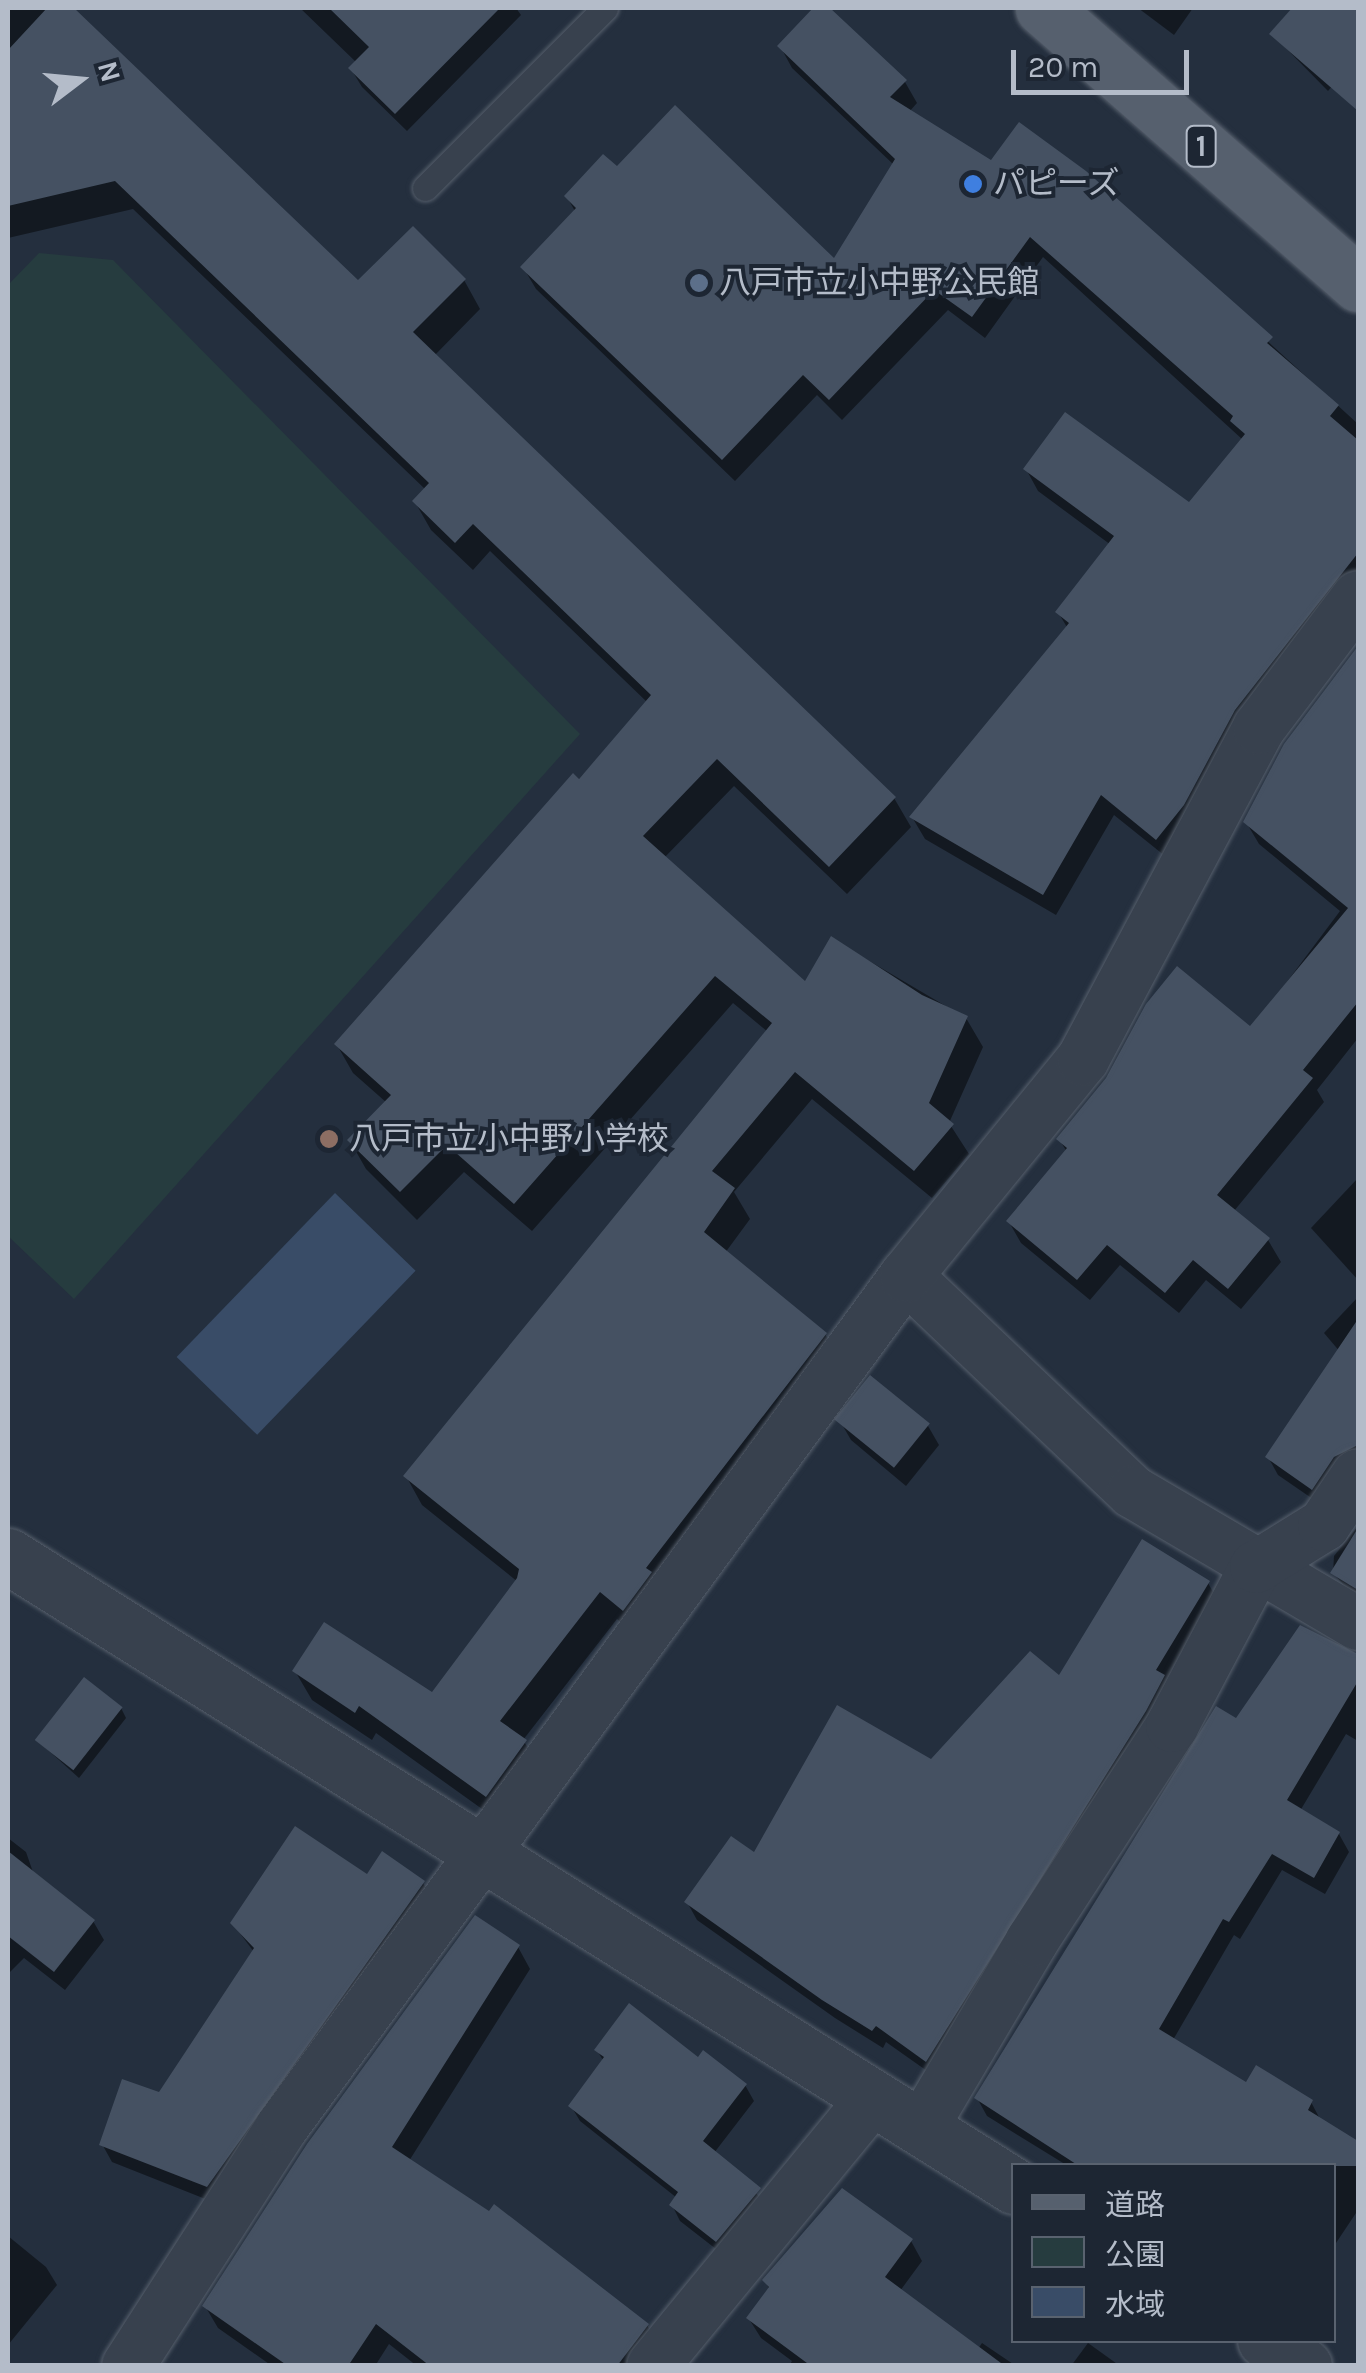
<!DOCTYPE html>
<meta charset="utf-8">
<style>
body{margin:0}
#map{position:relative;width:1366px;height:2373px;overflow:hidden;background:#242f3e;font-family:Karla,"Noto Sans JP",sans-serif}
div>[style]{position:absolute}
.green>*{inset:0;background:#263c3f}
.water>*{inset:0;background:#394c67;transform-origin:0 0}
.shadow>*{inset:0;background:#0007}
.building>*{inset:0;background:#455162;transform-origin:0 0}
.roads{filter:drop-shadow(0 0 2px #565f6c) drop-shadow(0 0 2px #565f6c)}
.service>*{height:25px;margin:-12.5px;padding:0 12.5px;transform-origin:12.5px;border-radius:12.5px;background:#38414e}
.minor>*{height:52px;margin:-26px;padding:0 26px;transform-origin:26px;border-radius:26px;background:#38414e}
.tertiary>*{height:55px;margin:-27.5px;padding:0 27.5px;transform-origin:27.5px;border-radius:27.5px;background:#38414e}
.primary>*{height:55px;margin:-27.5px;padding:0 27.5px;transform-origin:27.5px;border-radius:27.5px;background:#56606e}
.dots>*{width:28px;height:28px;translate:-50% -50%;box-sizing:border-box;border:5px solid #1d2633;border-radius:50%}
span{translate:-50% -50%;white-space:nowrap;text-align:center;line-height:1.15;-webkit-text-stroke:8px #1d2633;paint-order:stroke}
.shield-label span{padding:2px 8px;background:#1d2633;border:2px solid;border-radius:8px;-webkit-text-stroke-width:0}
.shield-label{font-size:30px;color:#b4bcc9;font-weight:700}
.poi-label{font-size:32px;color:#b4bcc9}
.left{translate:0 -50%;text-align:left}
.frame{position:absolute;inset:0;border:10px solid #b4bcc9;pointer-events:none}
.legend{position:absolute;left:1011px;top:2163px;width:325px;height:180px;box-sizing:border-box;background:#1d2633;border:2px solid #59626f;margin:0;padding:12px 18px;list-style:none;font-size:30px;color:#b4bcc9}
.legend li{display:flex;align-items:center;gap:20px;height:50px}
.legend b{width:50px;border:2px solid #59626f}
.north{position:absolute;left:30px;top:30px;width:100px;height:100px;-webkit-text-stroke:8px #1d2633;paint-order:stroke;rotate:74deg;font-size:28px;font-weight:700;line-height:40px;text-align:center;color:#b4bcc9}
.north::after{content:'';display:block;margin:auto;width:35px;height:45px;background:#b4bcc9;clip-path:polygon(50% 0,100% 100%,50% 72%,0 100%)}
.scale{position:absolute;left:1011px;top:50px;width:178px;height:45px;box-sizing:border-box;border:5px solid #b4bcc9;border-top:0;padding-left:12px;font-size:30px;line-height:35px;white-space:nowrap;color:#b4bcc9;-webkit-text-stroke:8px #1d2633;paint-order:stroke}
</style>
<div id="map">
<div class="green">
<div style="clip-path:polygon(39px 253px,113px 260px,580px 734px,74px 1299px,8px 1236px,8px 285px)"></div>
</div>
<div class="water">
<div style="left:335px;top:1193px;width:112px;height:228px;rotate:44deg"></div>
</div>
<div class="shadow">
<div style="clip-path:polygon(8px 8px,71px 8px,358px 284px,464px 280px,480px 309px,434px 356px,894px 798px,911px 827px,847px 894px,734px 786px,664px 858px,806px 985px,832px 939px,966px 1018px,983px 1047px,949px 1123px,969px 1154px,932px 1198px,812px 1099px,734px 1192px,750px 1219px,725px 1253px,825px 1334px,842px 1363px,640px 1638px,617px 1619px,523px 1740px,542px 1770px,503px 1824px,376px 1733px,372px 1740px,312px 1700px,295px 1671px,433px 1696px,518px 1582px,422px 1505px,406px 1476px,768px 1032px,733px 1003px,532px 1231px,464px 1172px,417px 1220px,366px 1169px,350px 1141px,387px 1103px,353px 1073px,337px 1045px,648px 703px,490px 551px,473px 570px,431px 530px,415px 502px,426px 490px,133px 209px,8px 238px)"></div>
<div style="clip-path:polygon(300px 8px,516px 8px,521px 15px,407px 131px,362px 87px,351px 69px,357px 63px)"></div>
<div style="clip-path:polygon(816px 8px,826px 8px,905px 82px,917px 103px,909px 112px,992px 164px,1084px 173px,1358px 424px,1358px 592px,1170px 860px,1114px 815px,1056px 915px,925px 839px,912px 817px,1068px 629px,1058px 612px,1111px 545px,1038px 491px,1026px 469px,1189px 505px,1243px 440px,1043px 257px,985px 338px,948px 310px,842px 420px,817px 395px,735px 481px,536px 289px,523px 267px,576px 213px,567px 197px,617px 170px,835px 262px,894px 165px,792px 68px,780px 46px)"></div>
<div style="clip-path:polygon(1138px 8px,1193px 8px,1174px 35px)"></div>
<div style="clip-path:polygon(1296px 8px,1358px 8px,1358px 56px,1328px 91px,1272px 34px)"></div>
<div style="clip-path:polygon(1358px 650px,1358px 1038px,1317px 1090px,1324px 1102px,1234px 1211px,1268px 1240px,1281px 1262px,1241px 1309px,1206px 1280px,1179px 1313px,1120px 1265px,1090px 1300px,1021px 1243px,1009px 1222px,1067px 1152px,1059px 1139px,1251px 1030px,1340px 911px,1259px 844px,1246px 822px,1286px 746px)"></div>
<div style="clip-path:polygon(1358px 1178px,1358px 1280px,1311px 1228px)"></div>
<div style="clip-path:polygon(1358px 1297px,1358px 1373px,1324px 1333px)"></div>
<div style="clip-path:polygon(1314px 1389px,1358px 1421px,1358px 1465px,1323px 1506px,1278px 1475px,1268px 1457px)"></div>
<div style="clip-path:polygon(840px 1421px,928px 1426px,939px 1445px,906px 1486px,851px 1440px)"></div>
<div style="clip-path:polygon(1358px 1526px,1358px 1601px,1333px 1573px,1334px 1556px)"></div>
<div style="clip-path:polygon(1208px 1583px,1218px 1601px,937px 2078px,886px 2042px,883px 2048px,835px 2018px,697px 1920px,687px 1902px,755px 1856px,931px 1762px)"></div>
<div style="clip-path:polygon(1358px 1656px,1358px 1741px,1346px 1734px,1300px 1811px,1339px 1834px,1349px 1852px,1325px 1894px,1282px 1870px,1240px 1939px,1234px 1935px,1173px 2040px,1246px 2085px,1311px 2102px,1321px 2121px,1358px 2144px,1358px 2210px,1334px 2246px,1334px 2166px,1068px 2166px,987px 2116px,977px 2098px,1236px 1721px)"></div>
<div style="clip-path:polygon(121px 1708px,126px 1718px,79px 1778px,38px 1741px)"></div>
<div style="clip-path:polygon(8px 1838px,26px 1852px,34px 1875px,93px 1921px,104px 1940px,65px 1990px,24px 1958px,8px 1974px)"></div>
<div style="clip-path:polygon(368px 1878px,423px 1883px,433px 1900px,218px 2204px,112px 2162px,102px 2144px,160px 2095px,254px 1952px,233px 1924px)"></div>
<div style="clip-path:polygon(518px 1947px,530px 1969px,409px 2161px,647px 2325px,660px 2347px,646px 2366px,417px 2366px,389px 2344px,375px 2366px,272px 2366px,218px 2328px,205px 2306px)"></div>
<div style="clip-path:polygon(597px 2050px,699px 2061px,745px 2085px,754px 2101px,714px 2153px,768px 2205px,725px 2256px,680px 2221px,672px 2205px,677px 2198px,580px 2121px,571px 2106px,604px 2062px)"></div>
<div style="clip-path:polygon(8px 2236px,46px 2267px,57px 2285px,8px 2345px)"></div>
<div style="clip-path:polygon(911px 2241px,922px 2261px,900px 2291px,978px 2349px,982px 2343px,1016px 2366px,789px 2366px,792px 2361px,761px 2338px,749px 2319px,770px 2290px,765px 2281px)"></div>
<div style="clip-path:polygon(1088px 2343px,1120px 2366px,1071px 2366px)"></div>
</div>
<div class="building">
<div style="clip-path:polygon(47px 8px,74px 8px,358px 280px,413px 226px,466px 279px,413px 332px,896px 797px,829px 867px,717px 759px,643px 836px,805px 981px,831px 936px,922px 995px,968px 1016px,929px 1103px,954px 1124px,914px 1171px,795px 1072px,712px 1171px,735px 1188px,704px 1232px,827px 1333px,646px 1568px,652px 1572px,623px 1611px,600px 1592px,500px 1721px,527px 1740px,486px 1797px,359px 1706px,355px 1713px,292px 1671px,324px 1622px,432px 1692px,517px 1578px,519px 1569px,403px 1476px,772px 1023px,715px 976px,514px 1204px,447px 1145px,400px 1192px,347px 1140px,391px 1095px,334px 1044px,573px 773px,579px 779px,651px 695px,473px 524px,455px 543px,412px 501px,429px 483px,115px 181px,8px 206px,8px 50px)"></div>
<div style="clip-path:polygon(329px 8px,500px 8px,395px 114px,348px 68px,369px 47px)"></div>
<div style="clip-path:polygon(813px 8px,830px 8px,907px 80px,890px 97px,991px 160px,1019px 122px,1086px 171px,1273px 337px,1267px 343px,1339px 405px,1330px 416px,1358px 440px,1358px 553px,1235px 710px,1184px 805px,1156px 840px,1101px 795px,1043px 895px,909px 817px,1069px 623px,1055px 612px,1114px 536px,1023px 469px,1065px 412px,1189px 502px,1245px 434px,1230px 421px,1233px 416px,1030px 237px,972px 317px,934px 290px,829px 400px,803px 375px,722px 460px,520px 267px,576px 208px,564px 196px,603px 154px,617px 166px,675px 105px,834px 258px,895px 159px,777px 46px)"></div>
<div style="clip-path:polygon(1292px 8px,1358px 8px,1358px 111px,1269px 34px)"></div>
<div style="clip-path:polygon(1358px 646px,1358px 1002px,1303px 1070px,1313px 1078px,1217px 1195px,1270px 1238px,1228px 1289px,1193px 1260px,1165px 1293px,1107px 1245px,1077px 1280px,1006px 1221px,1067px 1148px,1056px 1139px,1106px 1078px,1146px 1004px,1177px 966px,1250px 1026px,1348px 908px,1243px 822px,1284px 744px)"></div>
<div style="clip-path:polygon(1358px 1319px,1358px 1445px,1334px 1457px,1312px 1490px,1265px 1457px)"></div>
<div style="left:870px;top:1375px;width:77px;height:57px;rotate:39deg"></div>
<div style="clip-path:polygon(1358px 1528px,1358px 1590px,1330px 1573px)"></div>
<div style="clip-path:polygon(1142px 1539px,1210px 1581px,1156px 1670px,1165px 1675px,1146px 1711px,926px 2062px,876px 2026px,872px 2031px,822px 2000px,684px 1902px,731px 1836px,754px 1852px,837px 1705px,931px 1759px,1030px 1651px,1059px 1675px)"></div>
<div style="clip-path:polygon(1300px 1625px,1358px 1654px,1358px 1681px,1287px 1800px,1340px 1832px,1314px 1878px,1272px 1854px,1229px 1922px,1223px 1919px,1159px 2029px,1246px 2082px,1256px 2065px,1313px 2100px,1308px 2110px,1358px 2141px,1358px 2166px,1079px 2166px,974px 2098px,1216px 1706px,1236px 1718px)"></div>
<div style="left:84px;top:1677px;width:49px;height:80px;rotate:38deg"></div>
<div style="clip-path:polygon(295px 1826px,367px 1874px,382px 1851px,425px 1881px,207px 2187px,99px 2145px,122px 2079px,159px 2092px,254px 1948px,230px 1923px)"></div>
<div style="clip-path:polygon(8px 1851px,95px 1920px,54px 1972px,8px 1936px)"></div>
<div style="clip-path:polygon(475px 1915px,520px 1945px,392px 2147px,489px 2211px,494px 2204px,649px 2324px,617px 2366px,430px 2366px,376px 2324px,348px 2366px,288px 2366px,202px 2306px,307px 2144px)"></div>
<div style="clip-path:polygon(629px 2003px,698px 2057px,703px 2050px,747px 2084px,703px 2141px,761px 2188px,716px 2242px,669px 2205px,678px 2192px,568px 2106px,604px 2057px,594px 2050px)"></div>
<div style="clip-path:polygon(842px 2188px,913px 2239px,885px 2277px,1005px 2366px,811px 2366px,746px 2318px,769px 2287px,762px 2280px)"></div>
</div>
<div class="roads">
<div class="service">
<div style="left:425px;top:188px;width:255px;rotate:-45deg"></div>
</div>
<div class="minor">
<div style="left:906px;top:1276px;width:313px;rotate:43.6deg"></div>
<div style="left:1133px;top:1492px;width:261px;rotate:30.4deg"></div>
<div style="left:921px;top:2129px;width:218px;rotate:-59.4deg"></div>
<div style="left:1032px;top:1941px;width:257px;rotate:-56.9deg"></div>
<div style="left:1172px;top:1726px;width:180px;rotate:-62.2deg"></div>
<div style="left:1256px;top:1567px;width:80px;rotate:-31.7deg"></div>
<div style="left:1324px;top:1525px;width:60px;rotate:-55.8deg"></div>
<div style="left:128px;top:2366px;width:284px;rotate:-57.2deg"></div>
<div style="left:282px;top:2127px;width:1055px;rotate:-53.75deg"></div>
<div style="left:906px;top:1276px;width:280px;rotate:-50.8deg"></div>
<div style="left:1083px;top:1059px;width:375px;rotate:-62deg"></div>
<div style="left:1259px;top:728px;width:164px;rotate:-52.9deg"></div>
<div style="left:653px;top:2366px;width:345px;rotate:-50.6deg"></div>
</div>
<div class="tertiary">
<div style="left:8px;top:1556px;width:1187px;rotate:32.06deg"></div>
<div style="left:1265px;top:2340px;width:47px;rotate:33.7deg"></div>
</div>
<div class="primary">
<div style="left:1043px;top:8px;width:419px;rotate:41.2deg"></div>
</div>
</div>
<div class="dots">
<div style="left:973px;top:184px;background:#3f7fe0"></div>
<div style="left:699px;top:283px;background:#5c6f8a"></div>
<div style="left:329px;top:1139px;background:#8d6e63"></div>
</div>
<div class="shield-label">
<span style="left:1201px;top:146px">1</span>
</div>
<div class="poi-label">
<span class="left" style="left:993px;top:184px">パピーズ</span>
<span class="left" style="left:719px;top:283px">八戸市立小中野公民館</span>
<span class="left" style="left:349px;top:1139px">八戸市立小中野小学校</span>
</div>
<div class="frame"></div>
<ul class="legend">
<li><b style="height:12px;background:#56606e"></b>道路</li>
<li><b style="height:28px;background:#263c3f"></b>公園</li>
<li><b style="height:28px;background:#394c67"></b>水域</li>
</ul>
<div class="north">N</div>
<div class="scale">20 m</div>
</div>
